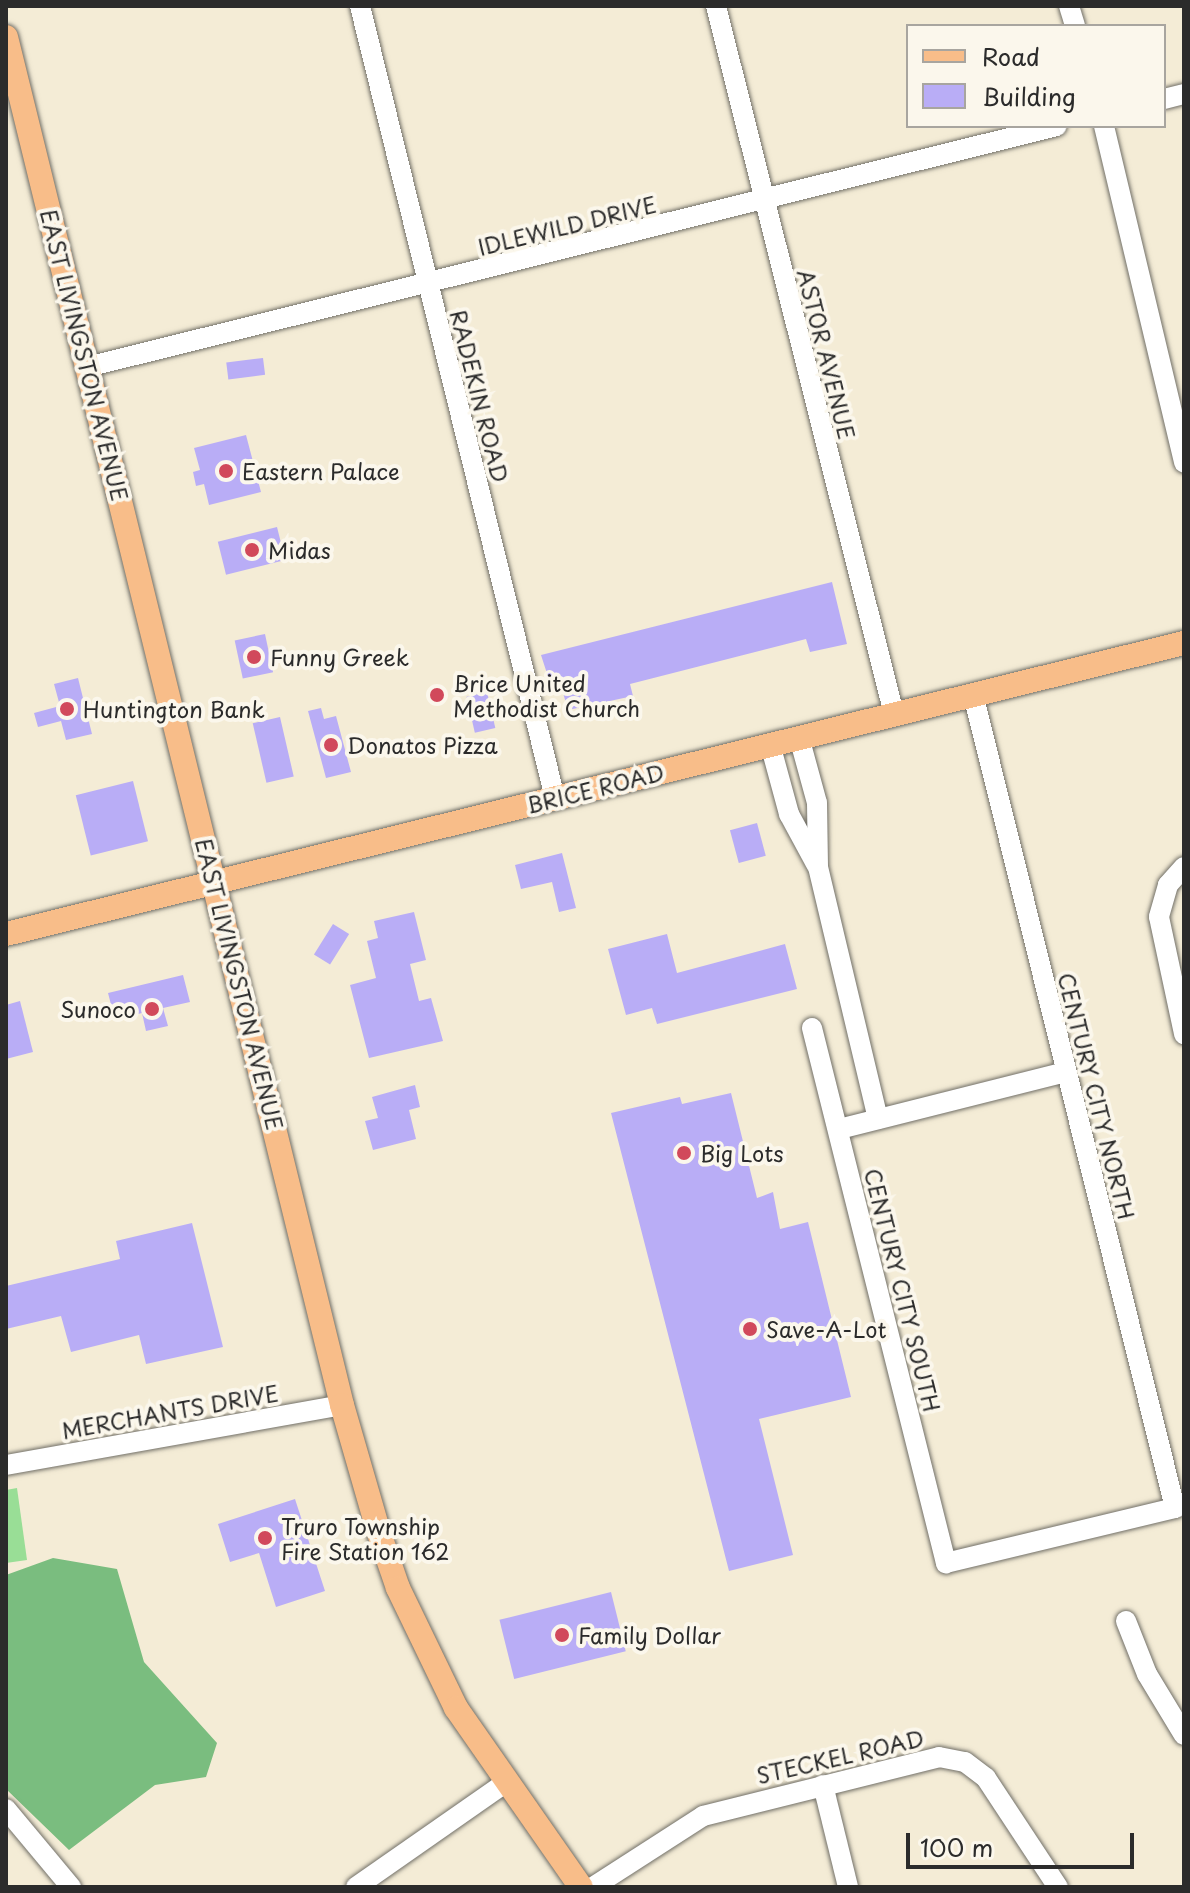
<!DOCTYPE html>
<style>
body{margin:0}
#map{position:relative;width:1190px;height:1893px;overflow:hidden;background:#f4ecd6;font-family:"Playpen Sans",sans-serif}
div>[style]{position:absolute}
.green>*{inset:0;background:#99de96}
.forest>*{inset:0;background:#7abd7f}
.building>*{inset:0;background:#b9adf6;transform-origin:0 0}
.roads{filter:drop-shadow(0 0 2px #716f67) drop-shadow(0 0 2px #716f67)}
.minor>*{height:20px;margin:-10px;padding:0 10px;transform-origin:10px;border-radius:10px;background:#fff}
.major>*{height:24px;margin:-12px;padding:0 12px;transform-origin:12px;border-radius:12px;background:#f8bd89}
.dots>*{width:22px;height:22px;translate:-50% -50%;box-sizing:border-box;border:4px solid #fbf7ec;border-radius:50%}
span{translate:-50% -50%;white-space:nowrap;text-align:center;line-height:1.15;-webkit-text-stroke:8px #fbf7ec;paint-order:stroke}
.street-label{font-size:22px;color:#2b2b2b}
.poi-label{font-size:22px;color:#2b2b2b}
.left{translate:0 -50%;text-align:left}
.right{translate:-100% -50%;text-align:right}
.frame{position:absolute;inset:0;border:8px solid #2b2b2b;pointer-events:none}
.legend{position:absolute;left:906px;top:24px;width:260px;height:104px;box-sizing:border-box;background:#fbf7ec;border:2px solid #a8a59f;margin:0;padding:10px 14px;list-style:none;font-size:24px;color:#2b2b2b}
.legend li{display:flex;align-items:center;gap:16px;height:40px}
.legend b{width:40px;border:2px solid #a8a59f}
.scale{position:absolute;left:906px;top:1833px;width:228px;height:36px;box-sizing:border-box;border:4px solid #2b2b2b;border-top:0;padding-left:10px;font-size:24px;line-height:28px;white-space:nowrap;color:#2b2b2b;-webkit-text-stroke:6px #fbf7ec;paint-order:stroke}
</style>
<div id="map">
<div class="green">
<div style="clip-path:polygon(17px 1488px,27px 1560px,6px 1563px,6px 1490px)"></div>
</div>
<div class="forest">
<div style="clip-path:polygon(53px 1558px,117px 1569px,144px 1662px,217px 1743px,206px 1777px,155px 1785px,69px 1850px,6px 1789px,6px 1575px)"></div>
</div>
<div class="building">
<div style="left:263px;top:358px;width:17px;height:37px;rotate:83deg"></div>
<div style="clip-path:polygon(246px 435px,261px 492px,209px 505px,204px 484px,196px 486px,193px 472px,200px 470px,194px 448px)"></div>
<div style="left:277px;top:527px;width:34px;height:61px;rotate:76deg"></div>
<div style="clip-path:polygon(832px 582px,847px 644px,810px 652px,806px 639px,630px 684px,633px 696px,568px 710px,561px 686px,552px 689px,541px 655px)"></div>
<div style="left:265px;top:634px;width:39px;height:31px;rotate:78deg"></div>
<div style="clip-path:polygon(78px 678px,92px 734px,66px 740px,61px 721px,38px 727px,34px 713px,60px 706px,54px 684px)"></div>
<div style="left:487px;top:692px;width:37px;height:21px;rotate:77deg"></div>
<div style="clip-path:polygon(321px 708px,324px 719px,336px 716px,351px 772px,326px 778px,308px 711px)"></div>
<div style="left:280px;top:717px;width:61px;height:28px;rotate:77deg"></div>
<div style="left:133px;top:781px;width:62px;height:59px;rotate:76deg"></div>
<div style="left:757px;top:823px;width:34px;height:28px;rotate:75deg"></div>
<div style="clip-path:polygon(562px 853px,576px 908px,559px 912px,552px 882px,521px 889px,515px 865px)"></div>
<div style="clip-path:polygon(414px 912px,426px 960px,410px 964px,419px 1001px,431px 998px,443px 1041px,369px 1058px,350px 985px,376px 978px,367px 941px,378px 938px,374px 921px)"></div>
<div style="left:333px;top:924px;width:19px;height:36px;rotate:32deg"></div>
<div style="clip-path:polygon(667px 934px,677px 973px,785px 944px,797px 989px,657px 1024px,652px 1008px,626px 1015px,608px 949px)"></div>
<div style="clip-path:polygon(183px 975px,190px 1002px,163px 1008px,168px 1026px,146px 1031px,142px 1013px,115px 1020px,108px 993px)"></div>
<div style="clip-path:polygon(20px 1001px,33px 1052px,6px 1059px,6px 1005px)"></div>
<div style="clip-path:polygon(415px 1085px,420px 1107px,409px 1110px,416px 1139px,373px 1150px,365px 1121px,378px 1118px,372px 1097px)"></div>
<div style="clip-path:polygon(731px 1093px,757px 1198px,773px 1192px,780px 1229px,808px 1222px,851px 1397px,759px 1419px,793px 1555px,729px 1571px,611px 1113px,680px 1097px,682px 1104px)"></div>
<div style="clip-path:polygon(192px 1223px,223px 1347px,146px 1364px,139px 1335px,71px 1352px,61px 1316px,6px 1329px,6px 1286px,120px 1259px,116px 1241px)"></div>
<div style="clip-path:polygon(295px 1499px,325px 1591px,276px 1607px,259px 1553px,230px 1562px,218px 1524px)"></div>
<div style="left:611px;top:1592px;width:61px;height:115px;rotate:76deg"></div>
</div>
<div class="roads">
<div class="minor">
<div style="left:360px;top:6px;width:816px;rotate:76.17deg"></div>
<div style="left:716px;top:6px;width:730px;rotate:75.89deg"></div>
<div style="left:1069px;top:6px;width:21px;rotate:73deg"></div>
<div style="left:1164px;top:99px;width:21px;rotate:-14deg"></div>
<div style="left:1104px;top:126px;width:346px;rotate:76.6deg"></div>
<div style="left:87px;top:367px;width:999px;rotate:-13.95deg"></div>
<div style="left:799px;top:737px;width:68px;rotate:74.7deg"></div>
<div style="left:817px;top:803px;width:64px;rotate:89.1deg"></div>
<div style="left:818px;top:867px;width:259px;rotate:76.6deg"></div>
<div style="left:770px;top:744px;width:73px;rotate:74.8deg"></div>
<div style="left:789px;top:814px;width:57px;rotate:61.6deg"></div>
<div style="left:1184px;top:867px;width:24px;rotate:132deg"></div>
<div style="left:1168px;top:885px;width:33px;rotate:106deg"></div>
<div style="left:1159px;top:917px;width:120px;rotate:77.9deg"></div>
<div style="left:812px;top:1028px;width:552px;rotate:75.94deg"></div>
<div style="left:946px;top:1563px;width:236px;rotate:-13.5deg"></div>
<div style="left:1175px;top:1508px;width:839px;rotate:-103.94deg"></div>
<div style="left:839px;top:1129px;width:234px;rotate:-14.1deg"></div>
<div style="left:6px;top:1465px;width:341px;rotate:-10.1deg"></div>
<div style="left:1126px;top:1621px;width:57px;rotate:68.4deg"></div>
<div style="left:1147px;top:1674px;width:71px;rotate:58.8deg"></div>
<div style="left:823px;top:1785px;width:105px;rotate:76.2deg"></div>
<div style="left:6px;top:1809px;width:102px;rotate:50.2deg"></div>
<div style="left:356px;top:1887px;width:182px;rotate:-34.9deg"></div>
<div style="left:593px;top:1887px;width:131px;rotate:-32.8deg"></div>
<div style="left:703px;top:1816px;width:243px;rotate:-14deg"></div>
<div style="left:939px;top:1757px;width:26px;rotate:11deg"></div>
<div style="left:965px;top:1762px;width:26px;rotate:37deg"></div>
<div style="left:986px;top:1778px;width:131px;rotate:56.6deg"></div>
</div>
<div class="major">
<div style="left:6px;top:37px;width:1409px;rotate:76.2deg"></div>
<div style="left:342px;top:1405px;width:130px;rotate:73.9deg"></div>
<div style="left:378px;top:1530px;width:61px;rotate:71deg"></div>
<div style="left:398px;top:1588px;width:133px;rotate:64.2deg"></div>
<div style="left:456px;top:1708px;width:218px;rotate:55.1deg"></div>
<div style="left:6px;top:934px;width:1213px;rotate:-13.88deg"></div>
</div>
</div>
<div class="dots">
<div style="left:226px;top:471px;background:#d1495b"></div>
<div style="left:252px;top:550px;background:#d1495b"></div>
<div style="left:254px;top:657px;background:#d1495b"></div>
<div style="left:437px;top:695px;background:#d1495b"></div>
<div style="left:67px;top:709px;background:#d1495b"></div>
<div style="left:331px;top:745px;background:#d1495b"></div>
<div style="left:152px;top:1009px;background:#d1495b"></div>
<div style="left:684px;top:1153px;background:#d1495b"></div>
<div style="left:750px;top:1329px;background:#d1495b"></div>
<div style="left:265px;top:1538px;background:#d1495b"></div>
<div style="left:562px;top:1635px;background:#d1495b"></div>
</div>
<div class="street-label">
<span style="left:567px;top:225px;rotate:-14deg">IDLEWILD DRIVE</span>
<span style="left:827px;top:354px;rotate:76deg">ASTOR AVENUE</span>
<span style="left:85px;top:355px;rotate:76deg">EAST LIVINGSTON AVENUE</span>
<span style="left:480px;top:396px;rotate:76deg">RADEKIN ROAD</span>
<span style="left:595px;top:788px;rotate:-14deg">BRICE ROAD</span>
<span style="left:240px;top:984px;rotate:76deg">EAST LIVINGSTON AVENUE</span>
<span style="left:1097px;top:1096px;rotate:76deg">CENTURY CITY NORTH</span>
<span style="left:903px;top:1290px;rotate:76deg">CENTURY CITY SOUTH</span>
<span style="left:170px;top:1411px;rotate:-10deg">MERCHANTS DRIVE</span>
<span style="left:840px;top:1756px;rotate:-13deg">STECKEL ROAD</span>
</div>
<div class="poi-label">
<span class="left" style="left:242px;top:471px">Eastern Palace</span>
<span class="left" style="left:268px;top:550px">Midas</span>
<span class="left" style="left:270px;top:657px">Funny Greek</span>
<span class="left" style="left:453px;top:695px">Brice United<br>Methodist Church</span>
<span class="left" style="left:83px;top:709px">Huntington Bank</span>
<span class="left" style="left:347px;top:745px">Donatos Pizza</span>
<span class="right" style="left:136px;top:1009px">Sunoco</span>
<span class="left" style="left:700px;top:1153px">Big Lots</span>
<span class="left" style="left:766px;top:1329px">Save-A-Lot</span>
<span class="left" style="left:281px;top:1538px">Truro Township<br>Fire Station 162</span>
<span class="left" style="left:578px;top:1635px">Family Dollar</span>
</div>
<div class="frame"></div>
<ul class="legend">
<li><b style="height:10px;background:#f8bd89"></b>Road</li>
<li><b style="height:22px;background:#b9adf6"></b>Building</li>
</ul>
<div class="scale">100 m</div>
</div>
